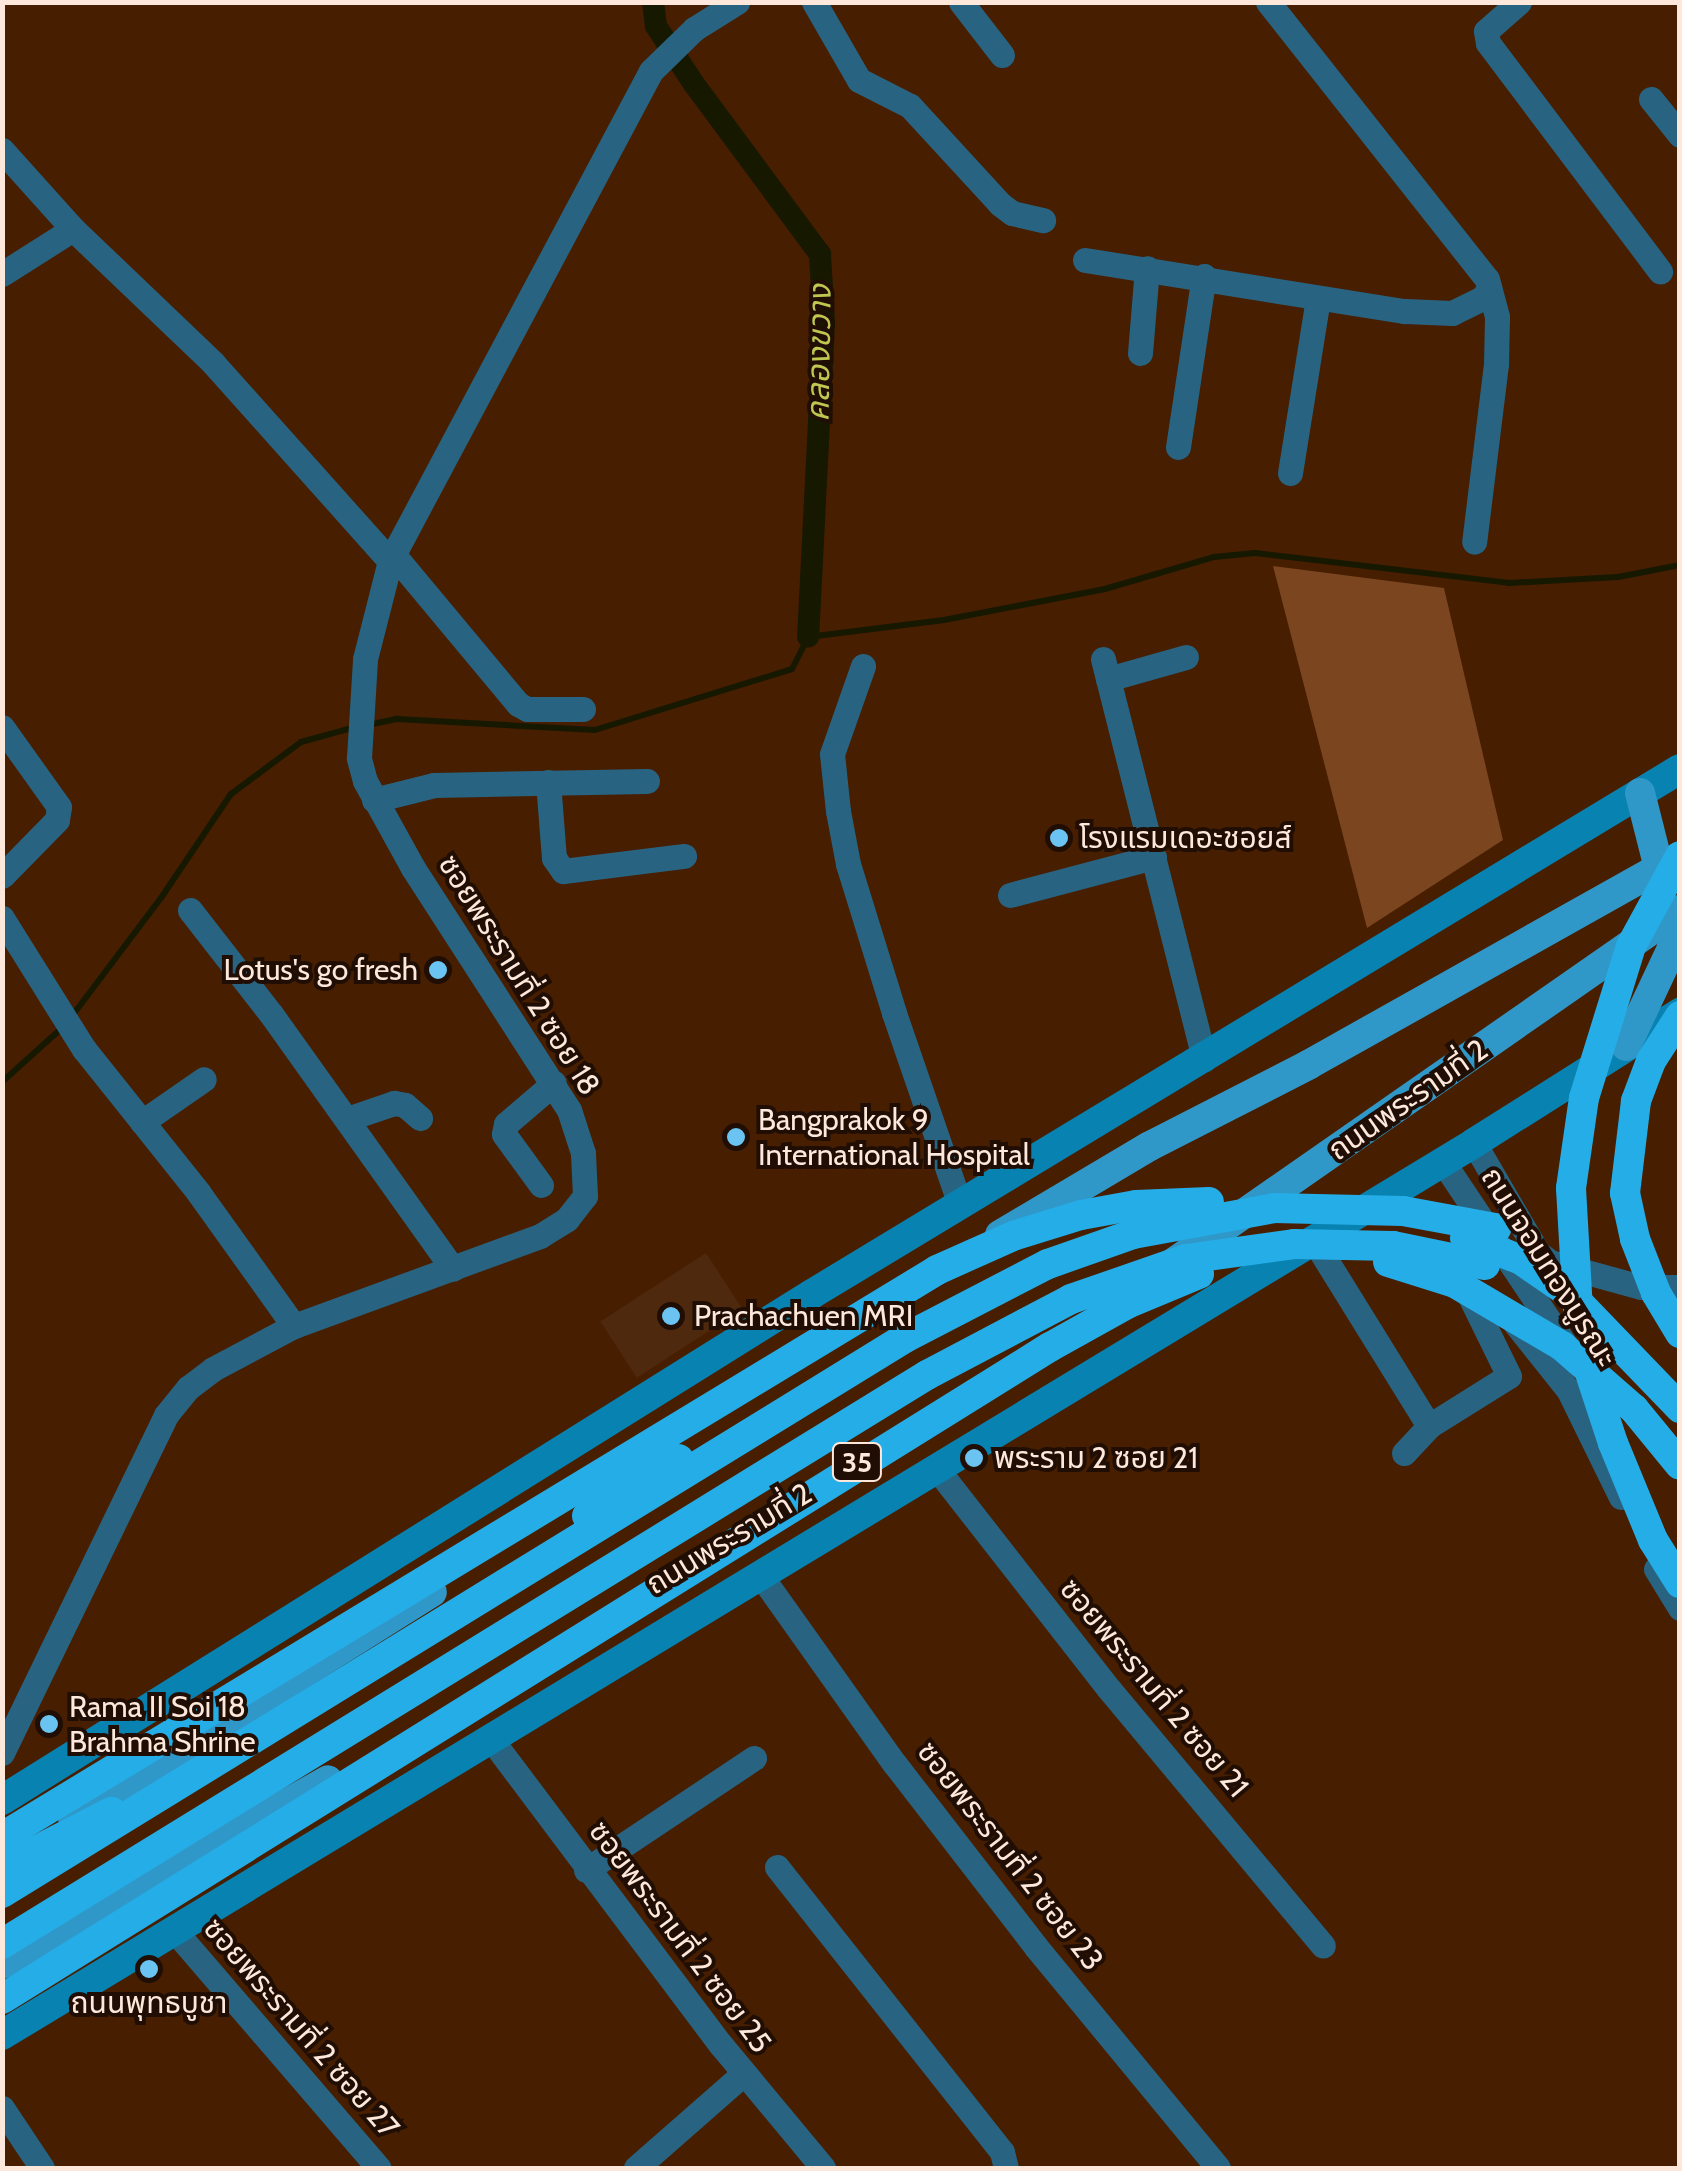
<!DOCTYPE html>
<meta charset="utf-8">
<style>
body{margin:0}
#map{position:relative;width:1682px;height:2171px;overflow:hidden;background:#471e00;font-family:Cabin,"Noto Sans Thai",sans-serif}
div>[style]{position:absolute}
.built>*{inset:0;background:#4e290e;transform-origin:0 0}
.green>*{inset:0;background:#7a451f}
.stream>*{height:6px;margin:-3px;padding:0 3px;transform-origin:3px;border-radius:3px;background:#161800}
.canal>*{height:22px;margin:-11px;padding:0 11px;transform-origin:11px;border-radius:11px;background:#161800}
.street>*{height:25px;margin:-12.5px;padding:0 12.5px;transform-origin:12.5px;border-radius:12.5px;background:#286481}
.secondary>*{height:30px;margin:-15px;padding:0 15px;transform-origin:15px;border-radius:15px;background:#0882b1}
.primary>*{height:30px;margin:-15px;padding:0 15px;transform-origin:15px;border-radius:15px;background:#3098c8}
.highway>*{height:30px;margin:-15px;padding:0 15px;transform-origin:15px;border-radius:15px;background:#25ade7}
.highway-bridge>*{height:30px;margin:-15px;padding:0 15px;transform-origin:15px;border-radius:15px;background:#25ade7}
.dots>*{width:28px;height:28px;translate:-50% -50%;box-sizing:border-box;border:5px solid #200e04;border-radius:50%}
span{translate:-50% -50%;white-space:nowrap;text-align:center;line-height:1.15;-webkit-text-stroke:8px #200e04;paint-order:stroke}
.shield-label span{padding:2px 8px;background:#200e04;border:2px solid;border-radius:8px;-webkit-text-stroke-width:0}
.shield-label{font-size:28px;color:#fee8db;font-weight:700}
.poi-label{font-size:30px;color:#fee8db}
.left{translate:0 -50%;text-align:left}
.right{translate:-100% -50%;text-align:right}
.street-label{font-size:30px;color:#fee8db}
.water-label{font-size:32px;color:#bfc751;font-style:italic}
.frame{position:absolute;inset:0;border:5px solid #fee8db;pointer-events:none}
</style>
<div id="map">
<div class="built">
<div style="left:706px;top:1253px;width:67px;height:126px;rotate:57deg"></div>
</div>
<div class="green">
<div style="clip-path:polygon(1273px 566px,1444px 588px,1503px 840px,1367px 928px)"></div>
</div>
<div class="stream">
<div style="left:368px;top:725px;width:30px;rotate:-12deg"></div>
<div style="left:397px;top:719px;width:198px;rotate:3.2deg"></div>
<div style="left:595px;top:730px;width:206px;rotate:-17.2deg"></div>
<div style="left:792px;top:669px;width:36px;rotate:-63deg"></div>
<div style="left:808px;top:637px;width:137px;rotate:-7.1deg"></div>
<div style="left:944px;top:620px;width:164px;rotate:-10.9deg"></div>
<div style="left:1105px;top:589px;width:114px;rotate:-16.4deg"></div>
<div style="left:1214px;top:557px;width:41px;rotate:-5.6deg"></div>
<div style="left:1255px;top:553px;width:256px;rotate:6.7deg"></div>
<div style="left:1509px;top:583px;width:109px;rotate:-3.2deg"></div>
<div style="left:1618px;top:577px;width:63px;rotate:-11deg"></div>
<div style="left:72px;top:1016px;width:148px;rotate:-53deg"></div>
<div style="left:161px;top:898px;width:125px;rotate:-56.1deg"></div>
<div style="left:231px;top:794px;width:87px;rotate:-36.6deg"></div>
<div style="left:301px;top:742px;width:56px;rotate:-15.5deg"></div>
<div style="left:2px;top:1082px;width:84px;rotate:-42.1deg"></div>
</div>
<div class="canal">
<div style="left:653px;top:2px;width:24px;rotate:83deg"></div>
<div style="left:656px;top:26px;width:69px;rotate:56.8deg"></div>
<div style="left:694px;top:84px;width:212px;rotate:53.5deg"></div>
<div style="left:820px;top:254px;width:69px;rotate:86.7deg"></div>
<div style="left:824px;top:323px;width:314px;rotate:92.9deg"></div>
</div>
<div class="street">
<div style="left:814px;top:2px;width:90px;rotate:60deg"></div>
<div style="left:859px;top:80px;width:57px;rotate:27deg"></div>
<div style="left:910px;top:106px;width:133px;rotate:47.4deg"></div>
<div style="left:1000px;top:204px;width:15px;rotate:37deg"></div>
<div style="left:1012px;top:213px;width:32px;rotate:13deg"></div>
<div style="left:961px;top:2px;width:67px;rotate:52.3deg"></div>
<div style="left:1268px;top:2px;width:353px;rotate:51.7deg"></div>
<div style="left:1487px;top:279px;width:39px;rotate:75deg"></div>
<div style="left:1497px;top:317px;width:47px;rotate:91.2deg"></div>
<div style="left:1496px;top:364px;width:179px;rotate:97deg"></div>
<div style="left:1519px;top:2px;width:44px;rotate:138.7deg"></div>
<div style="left:1486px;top:31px;width:12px;rotate:81deg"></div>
<div style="left:1488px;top:43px;width:286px;rotate:53deg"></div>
<div style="left:1651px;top:99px;width:46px;rotate:51.1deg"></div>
<div style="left:2px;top:150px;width:106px;rotate:48.1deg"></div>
<div style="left:73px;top:229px;width:194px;rotate:43.7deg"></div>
<div style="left:213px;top:363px;width:266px;rotate:48.2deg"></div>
<div style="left:1085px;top:260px;width:324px;rotate:9.1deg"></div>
<div style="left:1405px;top:311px;width:47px;rotate:2.4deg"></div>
<div style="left:1452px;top:313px;width:34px;rotate:-26deg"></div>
<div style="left:1483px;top:298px;width:12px;rotate:-59deg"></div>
<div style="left:2px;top:274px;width:84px;rotate:-32.4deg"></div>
<div style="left:1140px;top:353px;width:85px;rotate:-85.3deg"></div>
<div style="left:1178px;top:447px;width:173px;rotate:-81.4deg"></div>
<div style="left:1290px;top:473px;width:176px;rotate:-80.9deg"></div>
<div style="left:393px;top:554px;width:195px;rotate:50.2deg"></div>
<div style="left:518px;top:704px;width:10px;rotate:29deg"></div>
<div style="left:527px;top:709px;width:56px"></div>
<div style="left:1103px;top:659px;width:413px;rotate:75.8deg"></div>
<div style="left:863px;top:666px;width:93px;rotate:109.4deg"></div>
<div style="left:832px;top:754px;width:57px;rotate:84deg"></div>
<div style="left:838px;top:811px;width:54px;rotate:79.3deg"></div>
<div style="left:848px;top:864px;width:156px;rotate:72.8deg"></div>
<div style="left:894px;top:1013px;width:203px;rotate:71deg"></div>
<div style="left:1108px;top:679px;width:81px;rotate:-15.8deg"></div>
<div style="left:2px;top:727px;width:98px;rotate:54.5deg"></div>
<div style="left:59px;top:807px;width:13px;rotate:99deg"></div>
<div style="left:57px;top:820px;width:78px;rotate:134.5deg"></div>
<div style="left:548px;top:782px;width:76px;rotate:85.5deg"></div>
<div style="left:554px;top:858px;width:16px;rotate:55deg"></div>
<div style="left:563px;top:871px;width:122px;rotate:-7.1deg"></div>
<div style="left:374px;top:800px;width:62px;rotate:-14deg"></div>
<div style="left:434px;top:785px;width:213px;rotate:-1.1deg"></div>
<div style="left:1010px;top:895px;width:149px;rotate:-14.8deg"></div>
<div style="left:190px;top:910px;width:132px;rotate:52.1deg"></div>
<div style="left:271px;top:1014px;width:313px;rotate:54.5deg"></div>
<div style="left:2px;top:918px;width:155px;rotate:58deg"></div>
<div style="left:84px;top:1049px;width:183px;rotate:51.4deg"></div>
<div style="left:198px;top:1192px;width:165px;rotate:54.4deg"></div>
<div style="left:347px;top:1119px;width:50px;rotate:-18.8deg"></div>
<div style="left:394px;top:1103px;width:11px;rotate:10deg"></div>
<div style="left:405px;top:1105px;width:20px;rotate:41deg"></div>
<div style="left:142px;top:1122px;width:75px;rotate:-34.7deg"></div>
<div style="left:1474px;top:1143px;width:127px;rotate:59.8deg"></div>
<div style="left:1538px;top:1253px;width:15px;rotate:37deg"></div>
<div style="left:1550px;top:1262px;width:94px;rotate:15.4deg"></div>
<div style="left:1641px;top:1287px;width:39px"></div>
<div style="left:1443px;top:1162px;width:225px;rotate:56.2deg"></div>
<div style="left:541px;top:1185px;width:63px;rotate:-126deg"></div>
<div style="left:504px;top:1134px;width:10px;rotate:-79deg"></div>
<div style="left:506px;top:1124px;width:63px;rotate:-40.5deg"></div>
<div style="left:1313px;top:1239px;width:220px;rotate:58.2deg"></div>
<div style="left:1429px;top:1426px;width:94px;rotate:-32deg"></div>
<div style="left:1509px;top:1376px;width:105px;rotate:-116.1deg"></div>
<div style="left:1515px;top:1323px;width:87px;rotate:51.5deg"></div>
<div style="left:1569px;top:1391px;width:118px;rotate:63.9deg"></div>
<div style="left:1404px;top:1453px;width:37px;rotate:-47deg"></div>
<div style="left:937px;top:1469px;width:279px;rotate:52deg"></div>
<div style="left:1109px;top:1689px;width:334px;rotate:50.2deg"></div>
<div style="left:1656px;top:1569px;width:46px;rotate:58.4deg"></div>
<div style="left:761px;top:1576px;width:229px;rotate:54.6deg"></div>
<div style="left:894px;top:1763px;width:232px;rotate:52.3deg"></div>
<div style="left:1036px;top:1947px;width:286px;rotate:50.5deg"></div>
<div style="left:491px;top:1739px;width:383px;rotate:53.1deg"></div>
<div style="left:721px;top:2045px;width:160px;rotate:50.3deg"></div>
<div style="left:2px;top:1753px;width:376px;rotate:-64.1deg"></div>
<div style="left:166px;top:1415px;width:35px;rotate:-51deg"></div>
<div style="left:188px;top:1388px;width:31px;rotate:-37deg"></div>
<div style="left:213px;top:1369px;width:92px;rotate:-28deg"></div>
<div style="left:294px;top:1326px;width:262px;rotate:-20.1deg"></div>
<div style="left:540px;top:1236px;width:32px;rotate:-32deg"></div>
<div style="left:567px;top:1219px;width:29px;rotate:-52deg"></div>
<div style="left:585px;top:1196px;width:43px;rotate:-92.7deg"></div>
<div style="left:583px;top:1153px;width:45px;rotate:-108deg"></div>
<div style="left:569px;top:1110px;width:288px;rotate:-122.8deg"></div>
<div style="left:413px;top:868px;width:99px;rotate:-118.9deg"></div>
<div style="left:365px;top:781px;width:24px;rotate:-105deg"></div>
<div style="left:359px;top:758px;width:99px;rotate:-86.5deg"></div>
<div style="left:365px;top:659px;width:101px;rotate:-75.7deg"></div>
<div style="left:390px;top:561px;width:555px;rotate:-61.96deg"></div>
<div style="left:651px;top:71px;width:60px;rotate:-44.3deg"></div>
<div style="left:694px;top:29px;width:51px;rotate:-32.1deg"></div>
<div style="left:777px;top:1867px;width:363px;rotate:51.7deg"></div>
<div style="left:1002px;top:2152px;width:16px;rotate:76deg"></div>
<div style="left:586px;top:1870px;width:202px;rotate:-33.7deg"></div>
<div style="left:174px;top:1930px;width:314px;rotate:49.3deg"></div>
<div style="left:2px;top:2108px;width:72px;rotate:56.3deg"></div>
<div style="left:636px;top:2168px;width:142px;rotate:-41.3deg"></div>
</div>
<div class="secondary">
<div style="left:2px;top:1800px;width:955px;rotate:-31.99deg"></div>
<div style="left:812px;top:1294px;width:1014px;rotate:-31.17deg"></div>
<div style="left:2px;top:2035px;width:1721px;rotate:-31.21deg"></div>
<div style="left:1474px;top:1143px;width:244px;rotate:-32.3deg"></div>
</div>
<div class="primary">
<div style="left:1640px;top:793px;width:77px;rotate:75.8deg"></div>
<div style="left:1626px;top:1046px;width:127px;rotate:-64.8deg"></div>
<div style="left:1000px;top:1235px;width:174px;rotate:-30.7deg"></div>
<div style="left:1150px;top:1146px;width:178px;rotate:-27.1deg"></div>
<div style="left:1308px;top:1065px;width:427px;rotate:-29.3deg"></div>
<div style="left:1173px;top:1263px;width:618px;rotate:-34.85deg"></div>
<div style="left:73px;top:1818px;width:424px;rotate:-32.2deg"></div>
<div style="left:2px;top:1964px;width:374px;rotate:-29.4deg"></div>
</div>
<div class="highway">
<div style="left:587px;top:1516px;width:108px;rotate:-31.8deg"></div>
<div style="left:2px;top:1868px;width:123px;rotate:-27.2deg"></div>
<div style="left:2px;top:1999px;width:1234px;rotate:-31.89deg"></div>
</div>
<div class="highway-bridge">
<div style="left:1680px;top:1016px;width:54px;rotate:122.8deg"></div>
<div style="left:1651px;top:1061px;width:43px;rotate:110.6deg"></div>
<div style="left:1636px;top:1101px;width:93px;rotate:96.8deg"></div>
<div style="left:1625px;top:1193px;width:47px;rotate:77.7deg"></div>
<div style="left:1635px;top:1239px;width:58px;rotate:68.7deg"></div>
<div style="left:1656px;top:1293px;width:47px;rotate:59deg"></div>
<div style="left:1465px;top:1238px;width:60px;rotate:21.4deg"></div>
<div style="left:1521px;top:1260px;width:58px;rotate:34.5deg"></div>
<div style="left:1569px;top:1293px;width:160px;rotate:46deg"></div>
<div style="left:1388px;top:1262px;width:70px;rotate:17.4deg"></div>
<div style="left:1455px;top:1283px;width:124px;rotate:30.5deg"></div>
<div style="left:1562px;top:1346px;width:96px;rotate:41.2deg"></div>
<div style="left:1634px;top:1409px;width:72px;rotate:50.6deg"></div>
<div style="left:1578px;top:1310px;width:122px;rotate:-93.3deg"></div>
<div style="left:1571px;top:1188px;width:91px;rotate:-81.8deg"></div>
<div style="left:1584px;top:1098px;width:159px;rotate:-72.8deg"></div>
<div style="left:1631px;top:946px;width:102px;rotate:-61.4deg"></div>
<div style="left:1050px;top:1347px;width:88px;rotate:-29.2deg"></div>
<div style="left:1127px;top:1304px;width:78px;rotate:-22.6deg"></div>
<div style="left:1589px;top:1370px;width:77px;rotate:71.8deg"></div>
<div style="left:1613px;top:1443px;width:105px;rotate:67.6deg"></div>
<div style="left:1653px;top:1540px;width:51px;rotate:57.9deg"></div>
<div style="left:2px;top:1837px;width:1093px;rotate:-31.23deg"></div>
<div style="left:937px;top:1270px;width:83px;rotate:-24.1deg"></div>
<div style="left:1013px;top:1236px;width:71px;rotate:-17.2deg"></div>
<div style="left:1081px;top:1215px;width:56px;rotate:-10.3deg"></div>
<div style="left:1136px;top:1205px;width:73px;rotate:-2.4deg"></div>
<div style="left:2px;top:1893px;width:1060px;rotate:-31.58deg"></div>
<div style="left:905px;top:1338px;width:161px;rotate:-27.4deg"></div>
<div style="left:1048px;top:1264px;width:90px;rotate:-19.4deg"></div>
<div style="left:1133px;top:1234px;width:143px;rotate:-10.4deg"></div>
<div style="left:1274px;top:1208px;width:129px;rotate:1.3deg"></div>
<div style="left:1403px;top:1211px;width:95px;rotate:10.4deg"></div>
<div style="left:2px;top:1944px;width:1086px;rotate:-31.6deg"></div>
<div style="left:927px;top:1375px;width:163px;rotate:-27.8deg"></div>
<div style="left:1071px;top:1299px;width:122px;rotate:-19.2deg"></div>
<div style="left:1186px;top:1259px;width:109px;rotate:-7.9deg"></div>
<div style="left:1294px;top:1244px;width:99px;rotate:1.2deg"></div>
<div style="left:1393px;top:1246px;width:94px;rotate:11.7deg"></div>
</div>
<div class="dots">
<div style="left:1059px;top:838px;background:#6ac3f1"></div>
<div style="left:438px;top:970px;background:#6ac3f1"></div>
<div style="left:736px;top:1137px;background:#6ac3f1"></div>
<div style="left:671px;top:1316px;background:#6ac3f1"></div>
<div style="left:974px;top:1458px;background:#6ac3f1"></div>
<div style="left:49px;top:1724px;background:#6ac3f1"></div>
<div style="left:149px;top:1969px;background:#6ac3f1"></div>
</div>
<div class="shield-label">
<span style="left:857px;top:1462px">35</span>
</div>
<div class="poi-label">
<span class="left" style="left:1079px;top:838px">โรงแรมเดอะชอยส์</span>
<span class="right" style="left:418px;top:970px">Lotus's go fresh</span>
<span class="left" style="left:758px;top:1137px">Bangprakok 9<br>International Hospital</span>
<span class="left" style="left:694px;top:1316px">Prachachuen MRI</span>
<span class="left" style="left:994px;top:1458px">พระราม 2 ซอย 21</span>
<span class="left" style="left:69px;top:1724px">Rama II Soi 18<br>Brahma Shrine</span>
<span style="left:149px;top:2003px">ถนนพุทธบูชา</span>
</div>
<div class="street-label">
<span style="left:519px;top:975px;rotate:58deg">ซอยพระรามที่ 2 ซอย 18</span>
<span style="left:1408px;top:1100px;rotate:-35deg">ถนนพระรามที่ 2</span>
<span style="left:1549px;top:1267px;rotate:58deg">ถนนจอมทองบูรณะ</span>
<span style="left:729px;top:1539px;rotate:-31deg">ถนนพระรามที่ 2</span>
<span style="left:1154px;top:1688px;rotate:50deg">ซอยพระรามที่ 2 ซอย 21</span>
<span style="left:1010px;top:1856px;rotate:52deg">ซอยพระรามที่ 2 ซอย 23</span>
<span style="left:680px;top:1937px;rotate:53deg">ซอยพระรามที่ 2 ซอย 25</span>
<span style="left:301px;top:2028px;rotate:49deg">ซอยพระรามที่ 2 ซอย 27</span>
</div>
<div class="water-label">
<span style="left:819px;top:353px;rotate:-89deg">คลองขวาง</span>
</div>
<div class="frame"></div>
</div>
